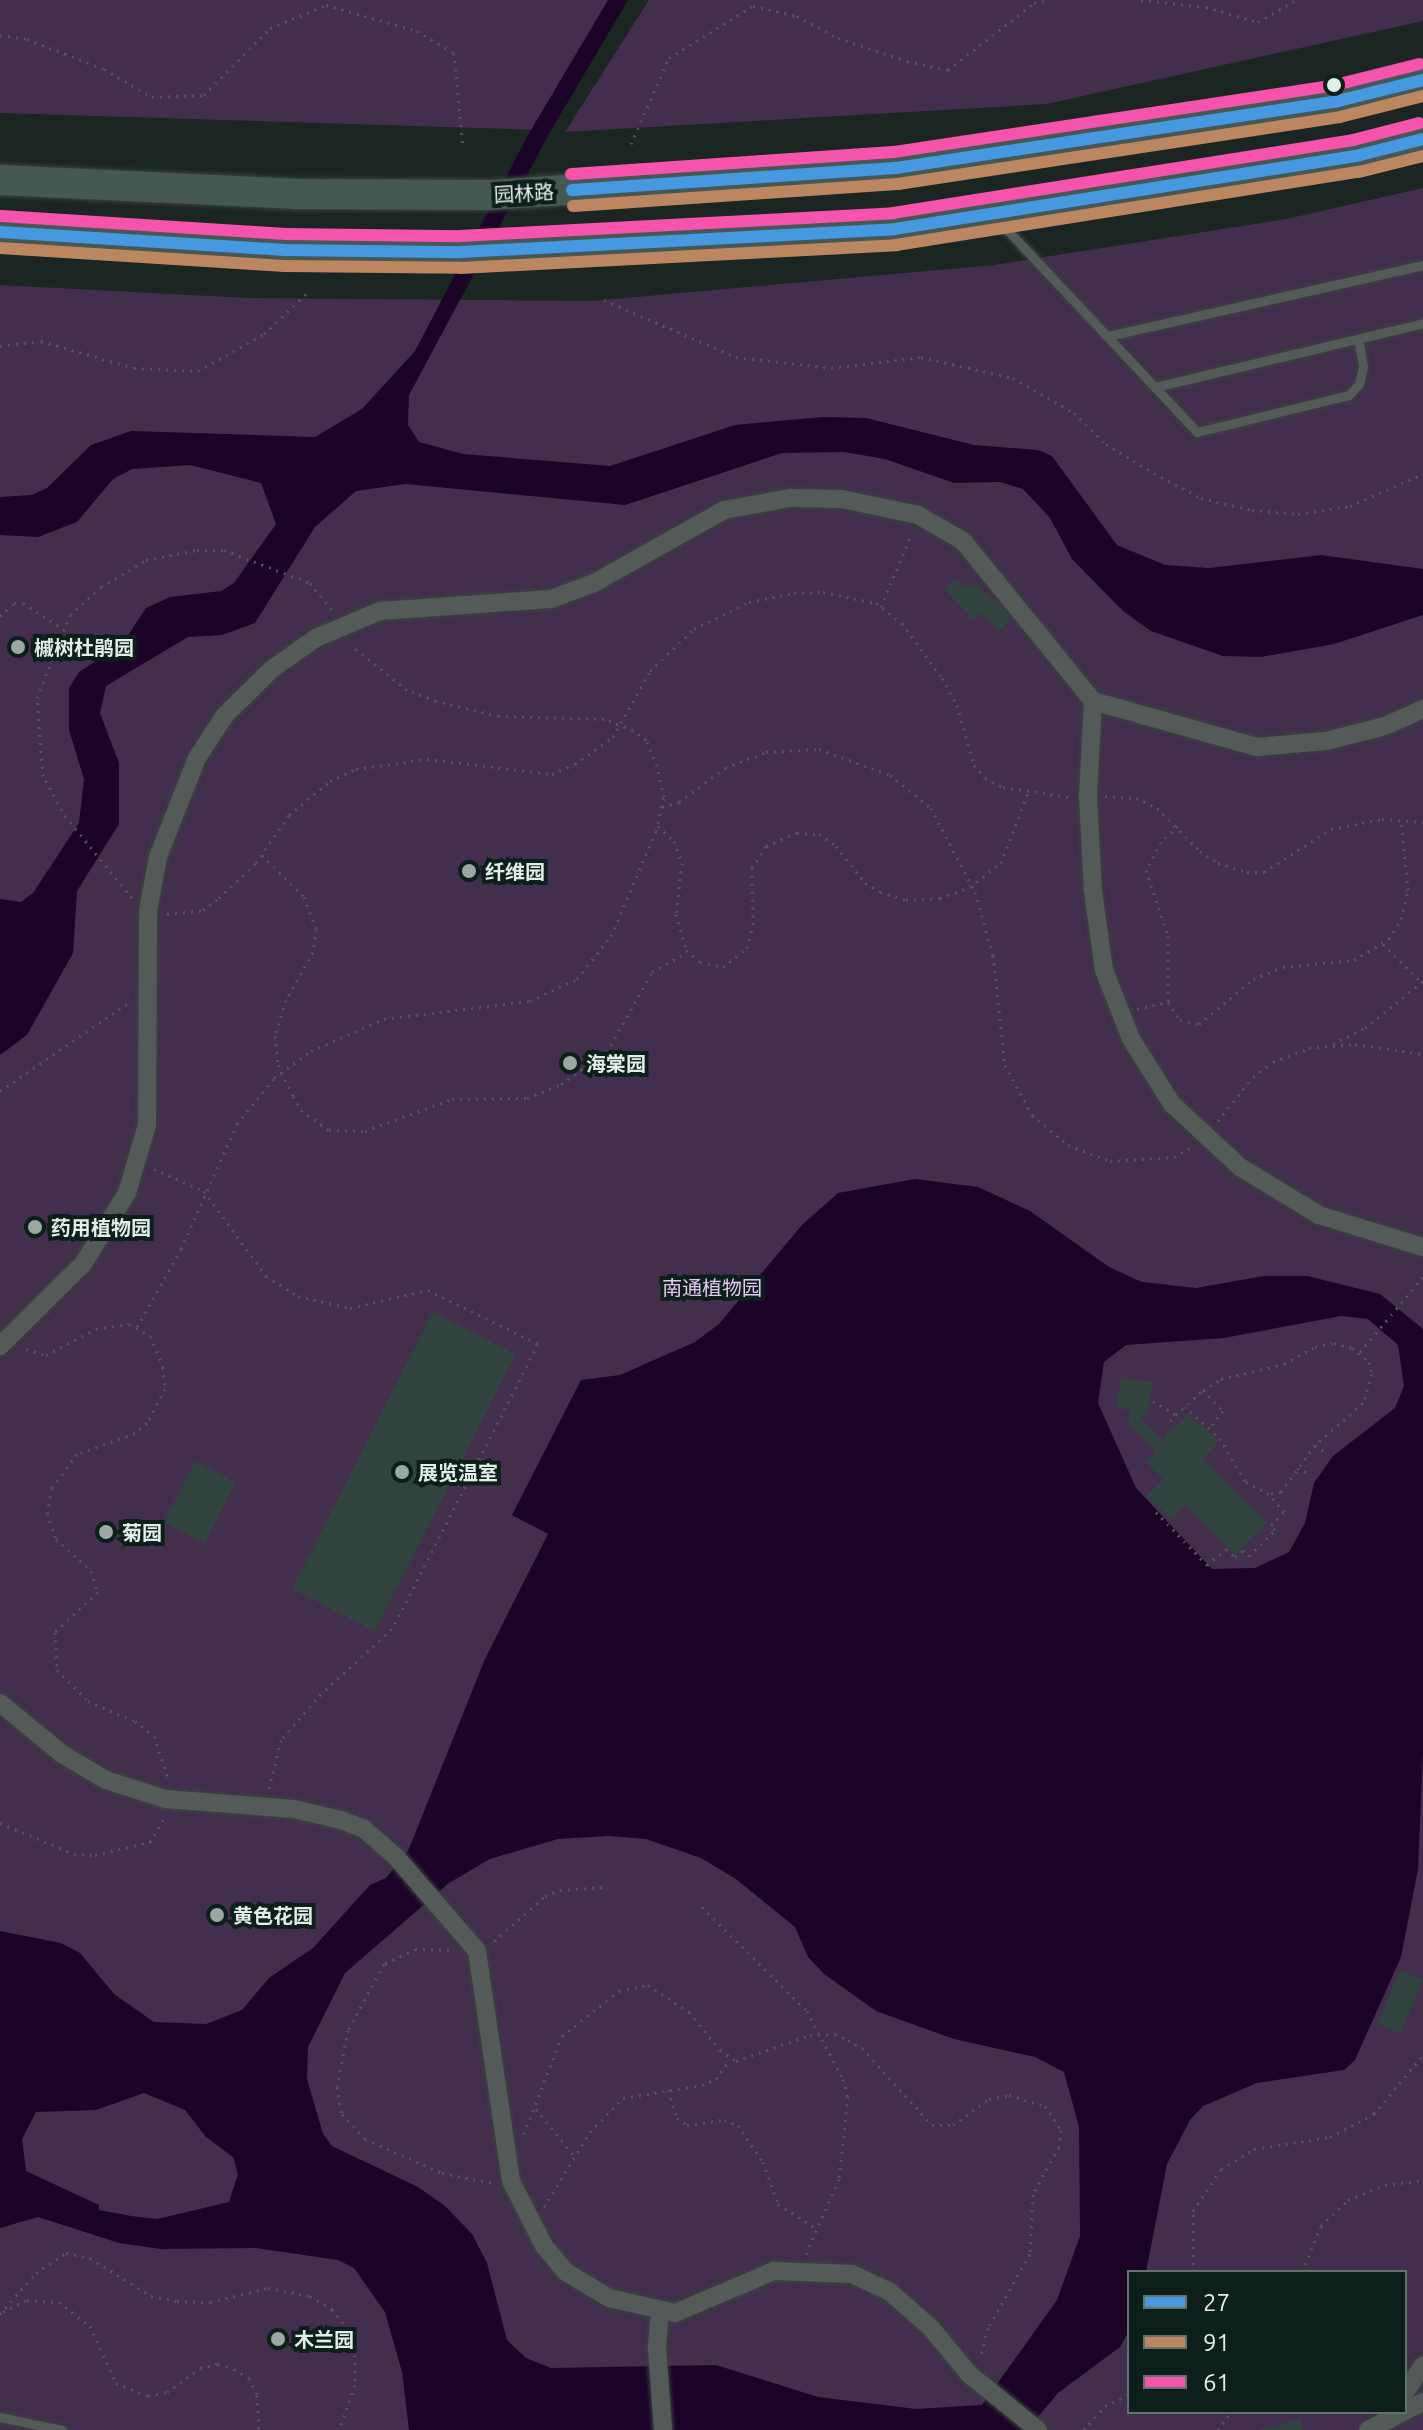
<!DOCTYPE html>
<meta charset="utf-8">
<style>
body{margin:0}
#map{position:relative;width:1423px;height:2430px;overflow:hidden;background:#1b2522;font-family:Ubuntu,"Noto Sans SC",sans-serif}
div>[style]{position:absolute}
.green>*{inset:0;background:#432e4d}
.water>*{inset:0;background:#1c0327}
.building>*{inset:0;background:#31433e;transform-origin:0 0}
.path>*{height:3px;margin-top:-1.5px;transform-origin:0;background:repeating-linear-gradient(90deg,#505654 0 2px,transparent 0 8px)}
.roads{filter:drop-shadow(0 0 2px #3a4240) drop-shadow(0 0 2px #3a4240)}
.lane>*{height:9px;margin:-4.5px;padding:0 4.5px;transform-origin:4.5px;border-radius:4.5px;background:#535a57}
.street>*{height:18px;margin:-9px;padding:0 9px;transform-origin:9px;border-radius:9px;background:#535a57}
.primary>*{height:30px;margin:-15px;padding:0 15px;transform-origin:15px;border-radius:15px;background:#465854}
.bus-1>*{height:12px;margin:-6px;padding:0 6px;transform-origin:6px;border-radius:6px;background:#4699e1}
.bus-2>*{height:12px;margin:-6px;padding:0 6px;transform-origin:6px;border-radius:6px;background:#bb8660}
.bus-3>*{height:12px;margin:-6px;padding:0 6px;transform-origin:6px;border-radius:6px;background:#f653ac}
.dots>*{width:22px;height:22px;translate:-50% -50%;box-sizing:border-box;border:4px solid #0d1f1a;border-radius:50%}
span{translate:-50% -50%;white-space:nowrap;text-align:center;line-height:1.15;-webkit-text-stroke:8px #0d1f1a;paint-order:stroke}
.street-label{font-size:20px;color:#e2eeea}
.poi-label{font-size:20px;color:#e2eeea;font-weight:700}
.left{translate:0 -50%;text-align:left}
.park-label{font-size:20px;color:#e7c7f5}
.legend{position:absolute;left:1127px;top:2270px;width:280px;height:144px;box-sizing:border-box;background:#0d1f1a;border:2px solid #62726d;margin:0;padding:10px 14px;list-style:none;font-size:24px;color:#e2eeea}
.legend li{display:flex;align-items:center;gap:16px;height:40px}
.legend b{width:40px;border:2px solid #62726d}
</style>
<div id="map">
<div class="green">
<div style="clip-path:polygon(0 0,622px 0,538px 130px,0 113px)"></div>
<div style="clip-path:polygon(649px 0,1423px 0,1423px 21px,1047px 104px,565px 132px)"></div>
<div style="clip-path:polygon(evenodd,1423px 188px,1423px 2430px,0 2430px,0 285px,248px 298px,591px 301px,994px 265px,1286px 219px,1423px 188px,1129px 2272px,1405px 2272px,1405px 2412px,1129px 2412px,1129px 2272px)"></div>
</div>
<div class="water">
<div style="clip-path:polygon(608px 0,628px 0,550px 132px,409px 395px,408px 425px,419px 442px,463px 454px,610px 466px,735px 425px,823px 417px,866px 418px,974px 445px,1038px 450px,1052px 456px,1117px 545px,1165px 565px,1209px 568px,1321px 555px,1423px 569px,1423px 615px,1334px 644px,1261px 657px,1223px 656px,1151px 631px,1123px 611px,1072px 559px,1050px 518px,1023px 489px,1000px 482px,954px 483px,885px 459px,844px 452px,782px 453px,625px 505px,405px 484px,356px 491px,315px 527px,255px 623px,222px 635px,188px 637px,106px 686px,100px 713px,119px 763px,119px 824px,77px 891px,73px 953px,27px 1035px,0 1055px,0 899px,21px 902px,33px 893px,79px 823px,84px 779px,69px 730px,69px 688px,79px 672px,123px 643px,146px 608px,170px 597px,221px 591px,234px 583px,276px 524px,261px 483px,190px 465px,132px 469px,113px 479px,77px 522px,38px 537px,0 535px,0 497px,32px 495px,47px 488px,91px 445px,131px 431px,315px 437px,362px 409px,415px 351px,528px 135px)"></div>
<div style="clip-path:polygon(evenodd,915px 1179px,978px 1187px,1030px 1211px,1109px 1267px,1142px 1282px,1196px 1288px,1264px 1276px,1307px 1276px,1380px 1294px,1423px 1329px,1423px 1753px,1418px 1869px,1401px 1957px,1355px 2060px,1344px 2070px,1257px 2083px,1203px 2106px,1190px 2120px,1167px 2164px,1146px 2272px,1129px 2272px,1129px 2331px,1120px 2347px,1058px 2393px,1027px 2430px,409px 2430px,402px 2372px,385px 2312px,354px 2268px,338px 2260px,256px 2248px,161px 2249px,119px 2243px,38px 2217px,0 2228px,0 1931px,61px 1943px,80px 1953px,114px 1994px,154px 2022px,206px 2024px,242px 2010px,269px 1978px,313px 1948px,370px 1885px,386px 1878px,409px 1849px,485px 1659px,548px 1534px,512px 1515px,581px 1380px,620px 1375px,695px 1342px,719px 1324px,802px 1225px,838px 1193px,915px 1179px,1341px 1316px,1368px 1319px,1398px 1345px,1404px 1386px,1395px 1408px,1333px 1456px,1314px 1483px,1305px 1523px,1289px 1552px,1255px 1568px,1212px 1569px,1136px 1488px,1098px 1403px,1104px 1362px,1126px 1345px,1224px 1338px,1341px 1316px,915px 1179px,609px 1836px,646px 1839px,701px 1858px,736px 1879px,795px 1927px,808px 1957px,824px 1974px,876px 2011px,954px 2039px,1035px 2057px,1064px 2072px,1079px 2127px,1080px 2236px,1057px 2300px,982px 2405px,916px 2409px,818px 2397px,716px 2365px,551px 2368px,526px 2358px,507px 2340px,487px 2263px,472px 2234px,445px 2206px,418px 2187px,332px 2146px,323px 2134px,307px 2079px,308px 2047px,345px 1973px,449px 1883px,490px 1859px,558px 1839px,609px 1836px,915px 1179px,144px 2093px,185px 2110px,206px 2137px,233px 2157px,238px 2174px,229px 2202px,157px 2219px,131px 2216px,99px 2210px,99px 2205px,26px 2171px,22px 2139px,36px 2112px,96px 2110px,144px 2093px)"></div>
</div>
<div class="building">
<div style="clip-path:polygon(955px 579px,964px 587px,977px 584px,1012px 617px,999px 631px,981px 613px,973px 620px,945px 589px)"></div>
<div style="left:433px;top:1312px;width:93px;height:311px;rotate:27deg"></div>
<div style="clip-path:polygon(1121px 1378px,1153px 1383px,1147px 1414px,1140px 1418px,1165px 1443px,1164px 1436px,1189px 1414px,1219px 1442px,1203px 1459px,1268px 1523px,1235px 1555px,1185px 1505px,1171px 1519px,1147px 1496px,1163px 1479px,1146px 1462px,1156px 1451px,1128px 1423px,1130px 1411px,1116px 1407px)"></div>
<div style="left:195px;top:1461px;width:46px;height:69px;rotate:27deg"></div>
<div style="left:1400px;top:1970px;width:25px;height:58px;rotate:23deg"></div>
<div style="clip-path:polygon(1301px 2419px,1303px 2430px,1261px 2430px,1261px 2429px)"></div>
</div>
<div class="path">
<div style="left:1141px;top:0;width:65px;rotate:6.1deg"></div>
<div style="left:1206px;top:7px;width:54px;rotate:16.1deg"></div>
<div style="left:1258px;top:22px;width:44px;rotate:-30.1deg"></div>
<div style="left:0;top:35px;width:27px;rotate:8deg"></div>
<div style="left:27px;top:39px;width:83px;rotate:21.3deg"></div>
<div style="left:104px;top:69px;width:56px;rotate:30.3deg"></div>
<div style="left:152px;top:97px;width:52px;rotate:-2.2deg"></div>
<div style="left:204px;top:95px;width:94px;rotate:-45.4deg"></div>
<div style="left:270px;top:28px;width:61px;rotate:-22.3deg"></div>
<div style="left:326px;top:5px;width:95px;rotate:15.9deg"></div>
<div style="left:417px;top:31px;width:43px;rotate:30.7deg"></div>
<div style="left:454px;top:53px;width:96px;rotate:84.6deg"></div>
<div style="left:631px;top:144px;width:94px;rotate:-66.2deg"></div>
<div style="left:669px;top:58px;width:99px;rotate:-31.8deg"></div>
<div style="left:753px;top:6px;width:45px;rotate:12.8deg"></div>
<div style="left:797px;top:16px;width:47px;rotate:28.2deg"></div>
<div style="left:838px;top:38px;width:73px;rotate:18.4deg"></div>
<div style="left:907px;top:61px;width:42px;rotate:12.4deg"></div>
<div style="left:948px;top:70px;width:109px;rotate:-37.9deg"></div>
<div style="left:1034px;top:3px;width:14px;rotate:-12deg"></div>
<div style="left:604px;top:300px;width:144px;rotate:23.4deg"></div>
<div style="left:736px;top:357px;width:96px;rotate:6.6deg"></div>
<div style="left:831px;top:368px;width:91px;rotate:-7deg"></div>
<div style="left:921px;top:357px;width:94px;rotate:12.9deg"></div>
<div style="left:1013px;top:378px;width:70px;rotate:29.8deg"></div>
<div style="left:1074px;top:413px;width:45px;rotate:44.1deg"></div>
<div style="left:1106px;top:444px;width:56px;rotate:31.1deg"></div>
<div style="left:1154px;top:473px;width:53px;rotate:28deg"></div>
<div style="left:1201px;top:498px;width:52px;rotate:13.2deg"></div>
<div style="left:1252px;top:510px;width:46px;rotate:5deg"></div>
<div style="left:1298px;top:514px;width:53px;rotate:-8.7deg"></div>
<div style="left:1350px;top:506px;width:80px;rotate:-23.7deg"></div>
<div style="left:0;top:346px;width:41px;rotate:-7deg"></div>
<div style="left:41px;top:341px;width:97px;rotate:16.2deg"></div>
<div style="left:134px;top:368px;width:64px;rotate:2.7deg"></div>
<div style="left:198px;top:371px;width:76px;rotate:-29.3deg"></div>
<div style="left:264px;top:334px;width:59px;rotate:-43.6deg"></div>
<div style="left:881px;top:607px;width:80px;rotate:-67.3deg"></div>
<div style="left:0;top:616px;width:19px;rotate:-43deg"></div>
<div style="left:14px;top:603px;width:9px"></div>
<div style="left:23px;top:603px;width:48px;rotate:33deg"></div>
<div style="left:1105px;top:796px;width:31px;rotate:4deg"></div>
<div style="left:1136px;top:798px;width:23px;rotate:25deg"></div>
<div style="left:1157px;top:808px;width:61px;rotate:45deg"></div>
<div style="left:1200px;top:851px;width:22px;rotate:34deg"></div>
<div style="left:1218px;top:863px;width:30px;rotate:17deg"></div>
<div style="left:1247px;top:872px;width:17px"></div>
<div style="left:1264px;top:872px;width:80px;rotate:-32.7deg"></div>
<div style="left:1331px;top:829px;width:52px;rotate:-11.1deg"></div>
<div style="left:1382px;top:819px;width:41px;rotate:4.2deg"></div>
<div style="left:662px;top:807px;width:18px;rotate:-16deg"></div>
<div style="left:679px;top:802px;width:57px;rotate:-36.5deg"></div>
<div style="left:725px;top:768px;width:44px;rotate:-21.3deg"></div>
<div style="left:766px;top:752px;width:53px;rotate:-3.2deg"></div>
<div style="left:819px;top:749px;width:76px;rotate:20.1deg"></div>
<div style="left:890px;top:775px;width:53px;rotate:38.8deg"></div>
<div style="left:931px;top:808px;width:95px;rotate:62.4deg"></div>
<div style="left:975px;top:892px;width:66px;rotate:74.1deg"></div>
<div style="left:993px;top:955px;width:111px;rotate:83.8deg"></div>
<div style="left:1005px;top:1065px;width:57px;rotate:61.6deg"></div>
<div style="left:1032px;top:1115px;width:47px;rotate:39.8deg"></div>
<div style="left:1068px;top:1145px;width:45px;rotate:20.9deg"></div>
<div style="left:1110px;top:1161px;width:64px;rotate:-3.6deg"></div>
<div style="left:1174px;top:1157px;width:22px;rotate:-30deg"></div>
<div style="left:658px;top:826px;width:22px;rotate:43deg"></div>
<div style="left:674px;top:841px;width:23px;rotate:70deg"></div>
<div style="left:682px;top:863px;width:51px;rotate:96.7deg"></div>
<div style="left:676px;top:914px;width:37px;rotate:74deg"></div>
<div style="left:686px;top:950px;width:18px;rotate:41deg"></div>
<div style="left:700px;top:962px;width:24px;rotate:12deg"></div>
<div style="left:723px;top:967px;width:31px;rotate:-38deg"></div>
<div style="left:747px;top:948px;width:24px;rotate:-75deg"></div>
<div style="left:753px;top:925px;width:57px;rotate:-91deg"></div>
<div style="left:752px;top:868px;width:26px;rotate:-58deg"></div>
<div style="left:766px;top:846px;width:34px;rotate:-23deg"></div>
<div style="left:797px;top:833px;width:22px;rotate:3deg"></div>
<div style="left:819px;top:834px;width:21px;rotate:35deg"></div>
<div style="left:836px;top:846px;width:47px;rotate:51.9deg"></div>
<div style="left:865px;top:883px;width:17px;rotate:31deg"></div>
<div style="left:880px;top:892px;width:27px;rotate:17deg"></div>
<div style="left:906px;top:900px;width:34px;rotate:-3deg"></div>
<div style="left:940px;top:898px;width:32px;rotate:-20deg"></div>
<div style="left:970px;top:887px;width:39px;rotate:-38deg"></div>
<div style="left:1001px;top:863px;width:75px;rotate:-68.9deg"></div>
<div style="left:1178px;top:826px;width:23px;rotate:137deg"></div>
<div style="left:1161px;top:842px;width:32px;rotate:118deg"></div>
<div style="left:1146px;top:870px;width:70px;rotate:71.6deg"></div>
<div style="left:1168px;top:936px;width:66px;rotate:90deg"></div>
<div style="left:1168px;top:1002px;width:22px;rotate:56deg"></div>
<div style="left:1180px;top:1020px;width:19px;rotate:12deg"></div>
<div style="left:1199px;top:1024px;width:70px;rotate:-39.8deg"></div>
<div style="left:1253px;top:979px;width:32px;rotate:-22deg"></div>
<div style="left:1283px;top:967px;width:71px;rotate:-5.6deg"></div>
<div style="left:1354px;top:960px;width:41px;rotate:-31deg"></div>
<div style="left:1389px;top:939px;width:23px;rotate:-59deg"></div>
<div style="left:1401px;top:919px;width:30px;rotate:-76deg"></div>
<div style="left:1408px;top:890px;width:71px;rotate:-95.6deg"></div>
<div style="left:262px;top:855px;width:59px;rotate:45deg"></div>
<div style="left:304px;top:897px;width:34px;rotate:69deg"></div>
<div style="left:316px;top:929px;width:23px;rotate:97deg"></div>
<div style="left:313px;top:952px;width:55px;rotate:119.4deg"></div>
<div style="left:286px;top:1000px;width:38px;rotate:107deg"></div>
<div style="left:275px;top:1036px;width:29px;rotate:84deg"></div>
<div style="left:278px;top:1065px;width:34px;rotate:64deg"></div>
<div style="left:293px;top:1096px;width:16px;rotate:60deg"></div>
<div style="left:301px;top:1110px;width:34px;rotate:36deg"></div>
<div style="left:329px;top:1130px;width:36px;rotate:2deg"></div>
<div style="left:365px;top:1131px;width:93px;rotate:-20.2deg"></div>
<div style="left:452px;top:1099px;width:75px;rotate:-0.8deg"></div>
<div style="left:527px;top:1098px;width:37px;rotate:-22deg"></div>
<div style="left:561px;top:1084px;width:56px;rotate:-34.8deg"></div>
<div style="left:607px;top:1052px;width:92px;rotate:-60.6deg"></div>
<div style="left:652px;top:972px;width:40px;rotate:-29.7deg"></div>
<div style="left:132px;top:898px;width:104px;rotate:-129.2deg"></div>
<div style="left:66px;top:817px;width:47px;rotate:-119.3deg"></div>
<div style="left:43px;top:776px;width:78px;rotate:-94.4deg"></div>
<div style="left:37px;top:698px;width:89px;rotate:-68.3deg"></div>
<div style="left:70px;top:615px;width:42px;rotate:-42.1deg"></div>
<div style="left:101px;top:587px;width:52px;rotate:-31deg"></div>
<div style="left:146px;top:560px;width:52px;rotate:-11.1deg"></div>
<div style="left:197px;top:550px;width:27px"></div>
<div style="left:224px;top:550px;width:92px;rotate:21deg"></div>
<div style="left:310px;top:583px;width:35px;rotate:51deg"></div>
<div style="left:167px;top:914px;width:36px;rotate:-6deg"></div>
<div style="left:203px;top:910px;width:20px;rotate:-37deg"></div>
<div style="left:219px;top:898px;width:51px;rotate:-43.4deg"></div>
<div style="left:256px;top:863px;width:58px;rotate:-55.5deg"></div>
<div style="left:289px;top:815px;width:53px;rotate:-39.7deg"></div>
<div style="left:330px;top:781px;width:29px;rotate:-25deg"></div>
<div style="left:356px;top:769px;width:72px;rotate:-8deg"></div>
<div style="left:427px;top:759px;width:126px;rotate:6.8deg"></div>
<div style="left:552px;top:774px;width:25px;rotate:-23deg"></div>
<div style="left:575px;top:764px;width:47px;rotate:-35.4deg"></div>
<div style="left:613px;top:737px;width:76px;rotate:-60.7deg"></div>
<div style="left:650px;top:671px;width:61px;rotate:-43.7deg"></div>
<div style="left:694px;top:629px;width:61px;rotate:-26.1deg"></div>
<div style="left:749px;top:602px;width:46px;rotate:-11.3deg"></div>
<div style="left:794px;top:593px;width:29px;rotate:-2deg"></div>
<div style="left:823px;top:592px;width:54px;rotate:11.7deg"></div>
<div style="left:876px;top:603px;width:33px;rotate:38deg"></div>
<div style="left:902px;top:623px;width:68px;rotate:54deg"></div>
<div style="left:942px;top:678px;width:31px;rotate:61deg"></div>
<div style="left:957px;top:705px;width:62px;rotate:74.2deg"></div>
<div style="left:974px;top:765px;width:17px;rotate:50deg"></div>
<div style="left:985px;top:778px;width:20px;rotate:27deg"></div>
<div style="left:1003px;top:787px;width:67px;rotate:8.6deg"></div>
<div style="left:1383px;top:944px;width:55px;rotate:45deg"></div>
<div style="left:1137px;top:1009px;width:32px;rotate:-13deg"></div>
<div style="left:1333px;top:1044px;width:36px;rotate:-27deg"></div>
<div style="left:1365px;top:1028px;width:75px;rotate:-39deg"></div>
<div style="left:0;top:1091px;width:155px;rotate:-34.5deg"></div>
<div style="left:1218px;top:1121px;width:56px;rotate:-51.5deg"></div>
<div style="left:1253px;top:1077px;width:25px;rotate:-37deg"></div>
<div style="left:1273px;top:1062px;width:39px;rotate:-21deg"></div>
<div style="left:1309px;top:1048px;width:46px;rotate:-5deg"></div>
<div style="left:1355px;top:1044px;width:69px;rotate:8.4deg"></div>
<div style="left:154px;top:1169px;width:55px;rotate:23.7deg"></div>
<div style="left:204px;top:1191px;width:105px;rotate:53.9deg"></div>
<div style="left:266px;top:1276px;width:38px;rotate:32deg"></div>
<div style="left:298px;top:1296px;width:53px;rotate:13deg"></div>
<div style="left:350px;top:1308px;width:80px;rotate:-13deg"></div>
<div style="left:428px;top:1290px;width:123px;rotate:26.1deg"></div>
<div style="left:538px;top:1344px;width:320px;rotate:117.1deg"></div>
<div style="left:392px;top:1629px;width:96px;rotate:137.5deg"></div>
<div style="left:321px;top:1694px;width:61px;rotate:131deg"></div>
<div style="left:281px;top:1740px;width:50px;rotate:103.8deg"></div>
<div style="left:137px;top:1327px;width:90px;rotate:-60.6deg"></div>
<div style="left:181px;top:1249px;width:137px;rotate:-65.9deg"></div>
<div style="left:237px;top:1124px;width:59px;rotate:-51.2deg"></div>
<div style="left:274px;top:1078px;width:46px;rotate:-36.1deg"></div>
<div style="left:311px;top:1051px;width:80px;rotate:-23.7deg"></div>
<div style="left:384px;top:1019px;width:147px;rotate:-7deg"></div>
<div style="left:530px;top:1001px;width:52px;rotate:-25.1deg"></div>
<div style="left:577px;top:979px;width:55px;rotate:-51.7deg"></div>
<div style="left:611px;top:936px;width:114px;rotate:-66.8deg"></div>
<div style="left:656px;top:831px;width:35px;rotate:-77deg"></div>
<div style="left:664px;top:797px;width:32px;rotate:-103deg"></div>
<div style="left:657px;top:766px;width:28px;rotate:-113deg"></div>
<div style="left:646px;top:740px;width:16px;rotate:-142deg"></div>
<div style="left:633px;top:730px;width:31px;rotate:-159deg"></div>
<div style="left:604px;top:719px;width:105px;rotate:-178.4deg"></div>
<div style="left:499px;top:716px;width:65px;rotate:-166.6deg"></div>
<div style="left:436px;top:701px;width:31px;rotate:-159deg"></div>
<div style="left:407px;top:690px;width:72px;rotate:-141.2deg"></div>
<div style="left:26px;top:1349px;width:21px;rotate:17deg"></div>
<div style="left:46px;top:1355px;width:56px;rotate:-27.5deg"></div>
<div style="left:96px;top:1329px;width:33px;rotate:-9deg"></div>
<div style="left:129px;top:1324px;width:24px;rotate:30deg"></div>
<div style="left:150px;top:1336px;width:34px;rotate:67deg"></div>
<div style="left:163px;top:1367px;width:22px;rotate:85deg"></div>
<div style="left:165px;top:1389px;width:38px;rotate:118deg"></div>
<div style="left:147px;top:1423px;width:16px;rotate:140deg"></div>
<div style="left:135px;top:1433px;width:62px;rotate:160.1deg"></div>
<div style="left:77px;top:1454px;width:42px;rotate:126.3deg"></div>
<div style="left:52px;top:1488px;width:25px;rotate:101deg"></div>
<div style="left:47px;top:1513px;width:28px;rotate:71deg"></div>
<div style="left:56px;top:1539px;width:47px;rotate:42.4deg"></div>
<div style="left:91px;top:1571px;width:22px;rotate:72deg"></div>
<div style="left:98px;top:1592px;width:59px;rotate:137.1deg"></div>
<div style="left:55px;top:1632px;width:38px;rotate:87deg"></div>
<div style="left:57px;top:1670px;width:44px;rotate:45deg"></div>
<div style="left:88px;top:1701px;width:51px;rotate:23.1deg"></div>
<div style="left:135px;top:1721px;width:24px;rotate:38deg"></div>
<div style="left:154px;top:1736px;width:44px;rotate:71.6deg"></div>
<div style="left:1360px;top:1352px;width:98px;rotate:-50deg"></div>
<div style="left:1203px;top:1390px;width:29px;rotate:46deg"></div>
<div style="left:1223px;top:1411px;width:22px;rotate:129deg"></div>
<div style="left:1153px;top:1401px;width:27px;rotate:31deg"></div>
<div style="left:1170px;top:1421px;width:8px;rotate:-45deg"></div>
<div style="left:1176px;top:1415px;width:37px;rotate:-43deg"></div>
<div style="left:1203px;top:1390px;width:21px;rotate:-31deg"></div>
<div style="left:1221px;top:1379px;width:65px;rotate:-13.4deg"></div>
<div style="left:1284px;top:1364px;width:35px;rotate:-29deg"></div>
<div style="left:1315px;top:1347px;width:19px;rotate:-12deg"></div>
<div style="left:1334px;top:1343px;width:19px;rotate:16deg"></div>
<div style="left:1352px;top:1348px;width:22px;rotate:39deg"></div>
<div style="left:1369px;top:1362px;width:12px;rotate:76deg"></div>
<div style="left:1372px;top:1374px;width:30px;rotate:107deg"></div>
<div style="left:1363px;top:1403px;width:64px;rotate:138.8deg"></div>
<div style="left:1315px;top:1445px;width:58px;rotate:125.9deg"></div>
<div style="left:1281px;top:1492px;width:12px;rotate:171deg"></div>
<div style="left:1269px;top:1494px;width:27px;rotate:-152deg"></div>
<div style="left:1245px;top:1481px;width:48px;rotate:-120.3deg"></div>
<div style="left:1221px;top:1440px;width:49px;rotate:-137.5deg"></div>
<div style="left:1315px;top:1445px;width:16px;rotate:35deg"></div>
<div style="left:1297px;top:1468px;width:16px;rotate:27deg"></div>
<div style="left:1156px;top:1512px;width:74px;rotate:46.1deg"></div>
<div style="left:1207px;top:1565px;width:25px;rotate:-40deg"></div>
<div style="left:1226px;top:1549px;width:12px;rotate:42deg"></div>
<div style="left:1235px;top:1557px;width:11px;rotate:-41deg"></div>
<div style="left:1243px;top:1550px;width:8px;rotate:45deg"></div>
<div style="left:1249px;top:1556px;width:37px;rotate:-45deg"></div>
<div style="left:1275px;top:1530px;width:6px;rotate:-129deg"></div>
<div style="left:1271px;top:1525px;width:18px;rotate:-45deg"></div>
<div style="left:1284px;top:1512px;width:23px;rotate:-130deg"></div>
<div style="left:0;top:1823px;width:80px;rotate:22.7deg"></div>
<div style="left:74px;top:1854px;width:21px;rotate:3deg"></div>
<div style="left:95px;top:1855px;width:57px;rotate:-13.3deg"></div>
<div style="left:150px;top:1842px;width:28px;rotate:-60deg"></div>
<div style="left:702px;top:1907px;width:148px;rotate:44.7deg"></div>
<div style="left:807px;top:2011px;width:77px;rotate:62.1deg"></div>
<div style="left:843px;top:2079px;width:18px;rotate:74deg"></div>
<div style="left:848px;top:2096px;width:83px;rotate:96.2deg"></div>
<div style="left:839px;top:2179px;width:82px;rotate:113.7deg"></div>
<div style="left:494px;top:1941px;width:68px;rotate:-41.4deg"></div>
<div style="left:545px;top:1896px;width:16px;rotate:-22deg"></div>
<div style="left:560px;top:1890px;width:44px;rotate:-3.9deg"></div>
<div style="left:449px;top:1950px;width:33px;rotate:-178deg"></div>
<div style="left:416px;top:1949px;width:35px;rotate:155deg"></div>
<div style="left:384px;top:1964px;width:75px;rotate:118.6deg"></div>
<div style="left:348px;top:2030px;width:58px;rotate:100.9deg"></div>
<div style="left:337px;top:2087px;width:27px;rotate:80deg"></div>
<div style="left:342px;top:2114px;width:34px;rotate:47deg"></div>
<div style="left:365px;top:2139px;width:84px;rotate:23.8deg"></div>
<div style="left:442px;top:2173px;width:52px;rotate:11.1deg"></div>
<div style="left:668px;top:2090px;width:29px;rotate:72deg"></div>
<div style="left:677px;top:2118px;width:12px;rotate:35deg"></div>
<div style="left:687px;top:2125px;width:37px;rotate:-8deg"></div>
<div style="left:724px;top:2120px;width:15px;rotate:20deg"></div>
<div style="left:738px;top:2125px;width:45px;rotate:56deg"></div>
<div style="left:763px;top:2162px;width:45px;rotate:70.3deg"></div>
<div style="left:778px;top:2204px;width:46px;rotate:32.7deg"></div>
<div style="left:536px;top:2109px;width:62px;rotate:50.9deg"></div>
<div style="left:524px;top:2134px;width:105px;rotate:-68.8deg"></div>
<div style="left:562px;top:2036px;width:73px;rotate:-38.3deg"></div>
<div style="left:619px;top:1991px;width:30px;rotate:-12deg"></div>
<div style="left:648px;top:1985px;width:49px;rotate:33.4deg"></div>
<div style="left:689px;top:2012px;width:49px;rotate:50.8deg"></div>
<div style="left:720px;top:2050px;width:19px;rotate:35deg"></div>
<div style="left:736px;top:2061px;width:78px;rotate:-19.4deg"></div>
<div style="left:810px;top:2035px;width:25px;rotate:-2deg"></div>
<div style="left:835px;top:2034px;width:14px;rotate:25deg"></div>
<div style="left:848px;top:2040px;width:16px;rotate:30deg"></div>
<div style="left:862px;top:2048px;width:104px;rotate:47.7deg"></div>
<div style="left:932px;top:2125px;width:21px"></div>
<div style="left:953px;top:2125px;width:44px;rotate:-35.8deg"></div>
<div style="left:989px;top:2099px;width:20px;rotate:-11deg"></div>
<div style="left:1009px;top:2095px;width:38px;rotate:17deg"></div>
<div style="left:1045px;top:2106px;width:29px;rotate:56deg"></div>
<div style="left:1061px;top:2130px;width:17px;rotate:97deg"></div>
<div style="left:1059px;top:2147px;width:54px;rotate:119deg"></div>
<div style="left:1033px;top:2194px;width:60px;rotate:92.9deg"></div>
<div style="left:1030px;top:2254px;width:85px;rotate:119.6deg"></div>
<div style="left:988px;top:2328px;width:31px;rotate:105deg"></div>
<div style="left:544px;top:2207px;width:88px;rotate:-58.5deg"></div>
<div style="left:590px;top:2132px;width:47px;rotate:-45.9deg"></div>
<div style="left:623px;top:2098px;width:80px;rotate:-9.3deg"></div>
<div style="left:702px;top:2085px;width:15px;rotate:-23deg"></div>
<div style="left:716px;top:2079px;width:24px;rotate:-55deg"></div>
<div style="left:1193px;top:2272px;width:61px;rotate:-90deg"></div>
<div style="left:1193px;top:2211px;width:50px;rotate:-56.3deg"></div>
<div style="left:1221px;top:2169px;width:39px;rotate:-31deg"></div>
<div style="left:1254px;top:2149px;width:77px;rotate:-9deg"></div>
<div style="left:1330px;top:2137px;width:50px;rotate:-27.6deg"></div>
<div style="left:1374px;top:2114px;width:77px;rotate:-50.3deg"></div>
<div style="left:1302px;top:2272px;width:50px;rotate:-67.6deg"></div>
<div style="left:1321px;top:2226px;width:37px;rotate:-44deg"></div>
<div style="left:1348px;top:2200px;width:40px;rotate:-22deg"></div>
<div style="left:1385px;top:2185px;width:38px;rotate:-7deg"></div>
<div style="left:3px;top:2312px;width:27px;rotate:-27deg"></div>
<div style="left:27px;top:2300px;width:32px;rotate:4deg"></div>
<div style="left:59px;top:2302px;width:39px;rotate:38deg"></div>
<div style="left:90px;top:2326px;width:63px;rotate:65.5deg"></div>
<div style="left:116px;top:2383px;width:35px;rotate:22deg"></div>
<div style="left:148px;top:2396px;width:19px;rotate:-12deg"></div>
<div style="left:167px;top:2392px;width:41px;rotate:-36deg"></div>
<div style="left:200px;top:2368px;width:18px;rotate:-13deg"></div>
<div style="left:218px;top:2364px;width:17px;rotate:17deg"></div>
<div style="left:234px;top:2369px;width:17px;rotate:31deg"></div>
<div style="left:249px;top:2378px;width:19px;rotate:65deg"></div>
<div style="left:257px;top:2395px;width:35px;rotate:87deg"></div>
<div style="left:0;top:2314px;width:55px;rotate:-48.7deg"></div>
<div style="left:36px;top:2273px;width:36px;rotate:-34deg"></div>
<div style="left:66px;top:2253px;width:25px;rotate:12deg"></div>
<div style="left:90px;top:2258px;width:72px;rotate:31.9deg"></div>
<div style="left:151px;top:2296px;width:26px;rotate:11deg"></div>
<div style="left:177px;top:2301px;width:33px;rotate:2deg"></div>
<div style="left:210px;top:2302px;width:60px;rotate:-13.6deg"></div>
<div style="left:268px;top:2288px;width:43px;rotate:10.8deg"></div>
<div style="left:310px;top:2296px;width:26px;rotate:31deg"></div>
<div style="left:332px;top:2309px;width:24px;rotate:52deg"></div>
<div style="left:347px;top:2328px;width:28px;rotate:73deg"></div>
<div style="left:355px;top:2355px;width:30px;rotate:90deg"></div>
<div style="left:355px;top:2385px;width:48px;rotate:109.6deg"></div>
<div style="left:1084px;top:2430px;width:32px;rotate:-49deg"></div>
<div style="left:1105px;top:2406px;width:26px;rotate:-25deg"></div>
<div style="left:1218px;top:2430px;width:22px;rotate:-54deg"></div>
</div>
<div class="roads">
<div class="lane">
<div style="left:997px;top:219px;width:292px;rotate:46.8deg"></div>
<div style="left:1197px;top:432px;width:156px;rotate:-13.7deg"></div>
<div style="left:1349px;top:395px;width:15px;rotate:-48deg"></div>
<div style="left:1359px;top:384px;width:18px;rotate:-77deg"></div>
<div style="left:1363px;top:366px;width:27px;rotate:-100deg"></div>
<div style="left:1108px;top:336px;width:323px;rotate:-12.7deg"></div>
<div style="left:1155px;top:387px;width:276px;rotate:-13.4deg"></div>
<div style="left:0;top:2417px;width:63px;rotate:11.8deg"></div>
</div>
<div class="street">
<div style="left:1093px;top:701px;width:96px;rotate:93deg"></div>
<div style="left:1088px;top:797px;width:94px;rotate:87deg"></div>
<div style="left:1093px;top:891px;width:80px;rotate:82.1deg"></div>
<div style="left:1104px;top:970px;width:74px;rotate:68.6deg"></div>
<div style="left:1131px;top:1039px;width:77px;rotate:57.8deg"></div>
<div style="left:1172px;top:1104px;width:93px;rotate:42.8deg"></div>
<div style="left:1240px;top:1167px;width:92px;rotate:31.3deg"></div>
<div style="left:1319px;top:1215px;width:109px;rotate:17.1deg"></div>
<div style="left:0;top:1346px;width:117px;rotate:-44.7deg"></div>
<div style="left:83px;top:1264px;width:84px;rotate:-58.2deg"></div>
<div style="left:127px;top:1193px;width:71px;rotate:-73.6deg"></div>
<div style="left:147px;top:1125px;width:214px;rotate:-89.7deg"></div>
<div style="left:148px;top:911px;width:55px;rotate:-79.5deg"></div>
<div style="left:158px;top:857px;width:106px;rotate:-68.5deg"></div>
<div style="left:197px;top:758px;width:51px;rotate:-56.9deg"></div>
<div style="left:225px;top:715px;width:66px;rotate:-44.4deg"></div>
<div style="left:272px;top:669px;width:54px;rotate:-35.2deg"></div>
<div style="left:316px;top:638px;width:69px;rotate:-22.9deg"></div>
<div style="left:380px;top:611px;width:171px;rotate:-4deg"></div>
<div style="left:551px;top:599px;width:46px;rotate:-20.4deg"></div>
<div style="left:594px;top:583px;width:149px;rotate:-29.3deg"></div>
<div style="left:724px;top:510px;width:68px;rotate:-10.2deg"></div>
<div style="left:791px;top:498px;width:51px;rotate:1.1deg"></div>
<div style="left:842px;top:499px;width:78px;rotate:11.9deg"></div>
<div style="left:918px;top:515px;width:52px;rotate:30deg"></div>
<div style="left:963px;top:541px;width:206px;rotate:50.9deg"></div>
<div style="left:1093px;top:701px;width:170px;rotate:15.7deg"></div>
<div style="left:1257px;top:747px;width:69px;rotate:-5deg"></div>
<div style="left:1326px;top:741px;width:61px;rotate:-14.3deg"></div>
<div style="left:1385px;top:726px;width:42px;rotate:-24.1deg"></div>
<div style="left:0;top:1703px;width:80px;rotate:39.4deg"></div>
<div style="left:62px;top:1754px;width:51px;rotate:30.6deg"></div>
<div style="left:106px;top:1780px;width:63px;rotate:17.6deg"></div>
<div style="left:166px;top:1799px;width:128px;rotate:4.5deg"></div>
<div style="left:294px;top:1809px;width:48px;rotate:13.2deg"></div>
<div style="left:341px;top:1820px;width:25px;rotate:21deg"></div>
<div style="left:364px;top:1829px;width:43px;rotate:41.2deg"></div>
<div style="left:396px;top:1857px;width:124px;rotate:49.2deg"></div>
<div style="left:477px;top:1951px;width:232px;rotate:81.6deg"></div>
<div style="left:511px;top:2181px;width:73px;rotate:63.1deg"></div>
<div style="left:544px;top:2246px;width:34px;rotate:50deg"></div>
<div style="left:566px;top:2272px;width:50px;rotate:31.2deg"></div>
<div style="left:609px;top:2298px;width:68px;rotate:12.8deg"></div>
<div style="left:675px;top:2313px;width:108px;rotate:-23deg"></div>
<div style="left:774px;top:2271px;width:78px;rotate:2.2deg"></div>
<div style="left:852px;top:2274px;width:42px;rotate:25.3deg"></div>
<div style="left:890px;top:2292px;width:55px;rotate:41.3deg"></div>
<div style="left:931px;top:2328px;width:60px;rotate:50.4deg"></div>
<div style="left:969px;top:2374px;width:89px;rotate:39.1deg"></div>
<div style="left:660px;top:2311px;width:37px;rotate:95deg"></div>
<div style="left:657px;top:2348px;width:82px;rotate:85.8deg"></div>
<div style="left:1405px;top:2392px;width:32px;rotate:-56deg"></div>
<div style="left:1405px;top:2411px;width:20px;rotate:-27deg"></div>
<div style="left:1368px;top:2430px;width:39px;rotate:-27deg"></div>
</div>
<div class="primary">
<div style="left:0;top:180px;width:294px;rotate:2.7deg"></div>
<div style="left:294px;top:194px;width:196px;rotate:0.3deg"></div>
<div style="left:490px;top:195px;width:407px;rotate:-3.8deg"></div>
<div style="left:896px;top:168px;width:447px;rotate:-8.6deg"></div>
<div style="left:1338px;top:101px;width:88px;rotate:-13.9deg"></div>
<div style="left:0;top:232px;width:286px;rotate:3.6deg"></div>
<div style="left:285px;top:250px;width:176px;rotate:0.7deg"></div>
<div style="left:461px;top:252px;width:435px;rotate:-3deg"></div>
<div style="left:895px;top:229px;width:467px;rotate:-9deg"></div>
<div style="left:1356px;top:156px;width:69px;rotate:-14.2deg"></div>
</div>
</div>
<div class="bus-1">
<div style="left:572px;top:190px;width:325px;rotate:-3.9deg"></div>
<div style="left:896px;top:168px;width:447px;rotate:-8.6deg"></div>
<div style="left:1338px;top:101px;width:88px;rotate:-13.9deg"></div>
<div style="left:0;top:232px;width:286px;rotate:3.6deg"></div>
<div style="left:285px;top:250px;width:176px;rotate:0.7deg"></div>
<div style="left:461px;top:252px;width:435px;rotate:-3deg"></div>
<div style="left:895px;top:229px;width:467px;rotate:-9deg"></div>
<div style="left:1356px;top:156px;width:69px;rotate:-14.2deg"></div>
</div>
<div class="bus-2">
<div style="left:573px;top:206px;width:326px;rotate:-3.9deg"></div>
<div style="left:898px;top:184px;width:447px;rotate:-8.6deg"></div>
<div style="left:1340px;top:117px;width:86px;rotate:-14.2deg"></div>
<div style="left:0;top:248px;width:285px;rotate:3.6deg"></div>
<div style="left:284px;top:266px;width:177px;rotate:0.6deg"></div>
<div style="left:461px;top:268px;width:436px;rotate:-3deg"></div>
<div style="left:896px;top:245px;width:469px;rotate:-9deg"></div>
<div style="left:1359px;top:172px;width:66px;rotate:-14deg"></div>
</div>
<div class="bus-3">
<div style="left:571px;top:174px;width:324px;rotate:-3.9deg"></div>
<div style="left:894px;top:152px;width:446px;rotate:-8.6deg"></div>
<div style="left:1335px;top:85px;width:87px;rotate:-14deg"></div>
<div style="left:1px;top:216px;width:286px;rotate:3.6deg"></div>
<div style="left:286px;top:234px;width:175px;rotate:0.7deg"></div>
<div style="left:461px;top:236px;width:433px;rotate:-3deg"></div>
<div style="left:893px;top:213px;width:466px;rotate:-9deg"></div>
<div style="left:1353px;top:140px;width:68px;rotate:-14.4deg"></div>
</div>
<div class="dots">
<div style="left:1334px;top:85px;background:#e2eeea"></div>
<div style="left:18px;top:647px;background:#9ca8a4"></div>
<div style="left:469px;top:871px;background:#9ca8a4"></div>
<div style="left:570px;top:1063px;background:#9ca8a4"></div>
<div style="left:35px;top:1227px;background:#9ca8a4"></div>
<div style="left:402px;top:1472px;background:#9ca8a4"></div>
<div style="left:106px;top:1532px;background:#9ca8a4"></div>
<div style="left:217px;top:1915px;background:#9ca8a4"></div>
<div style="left:278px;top:2339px;background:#9ca8a4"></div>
</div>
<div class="street-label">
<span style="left:524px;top:193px;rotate:-3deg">园林路</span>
</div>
<div class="poi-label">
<span class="left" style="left:34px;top:647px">槭树杜鹃园</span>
<span class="left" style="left:485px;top:871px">纤维园</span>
<span class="left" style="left:586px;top:1063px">海棠园</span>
<span class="left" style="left:51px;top:1227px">药用植物园</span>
<span class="left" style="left:418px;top:1472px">展览温室</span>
<span class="left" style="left:122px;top:1532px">菊园</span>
<span class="left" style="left:233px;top:1915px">黄色花园</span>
<span class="left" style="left:294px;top:2339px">木兰园</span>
</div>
<div class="park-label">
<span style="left:712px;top:1287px">南通植物园</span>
</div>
<ul class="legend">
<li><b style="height:10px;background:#4699e1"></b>27</li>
<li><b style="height:10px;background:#bb8660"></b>91</li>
<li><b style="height:10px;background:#f653ac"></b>61</li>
</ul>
</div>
